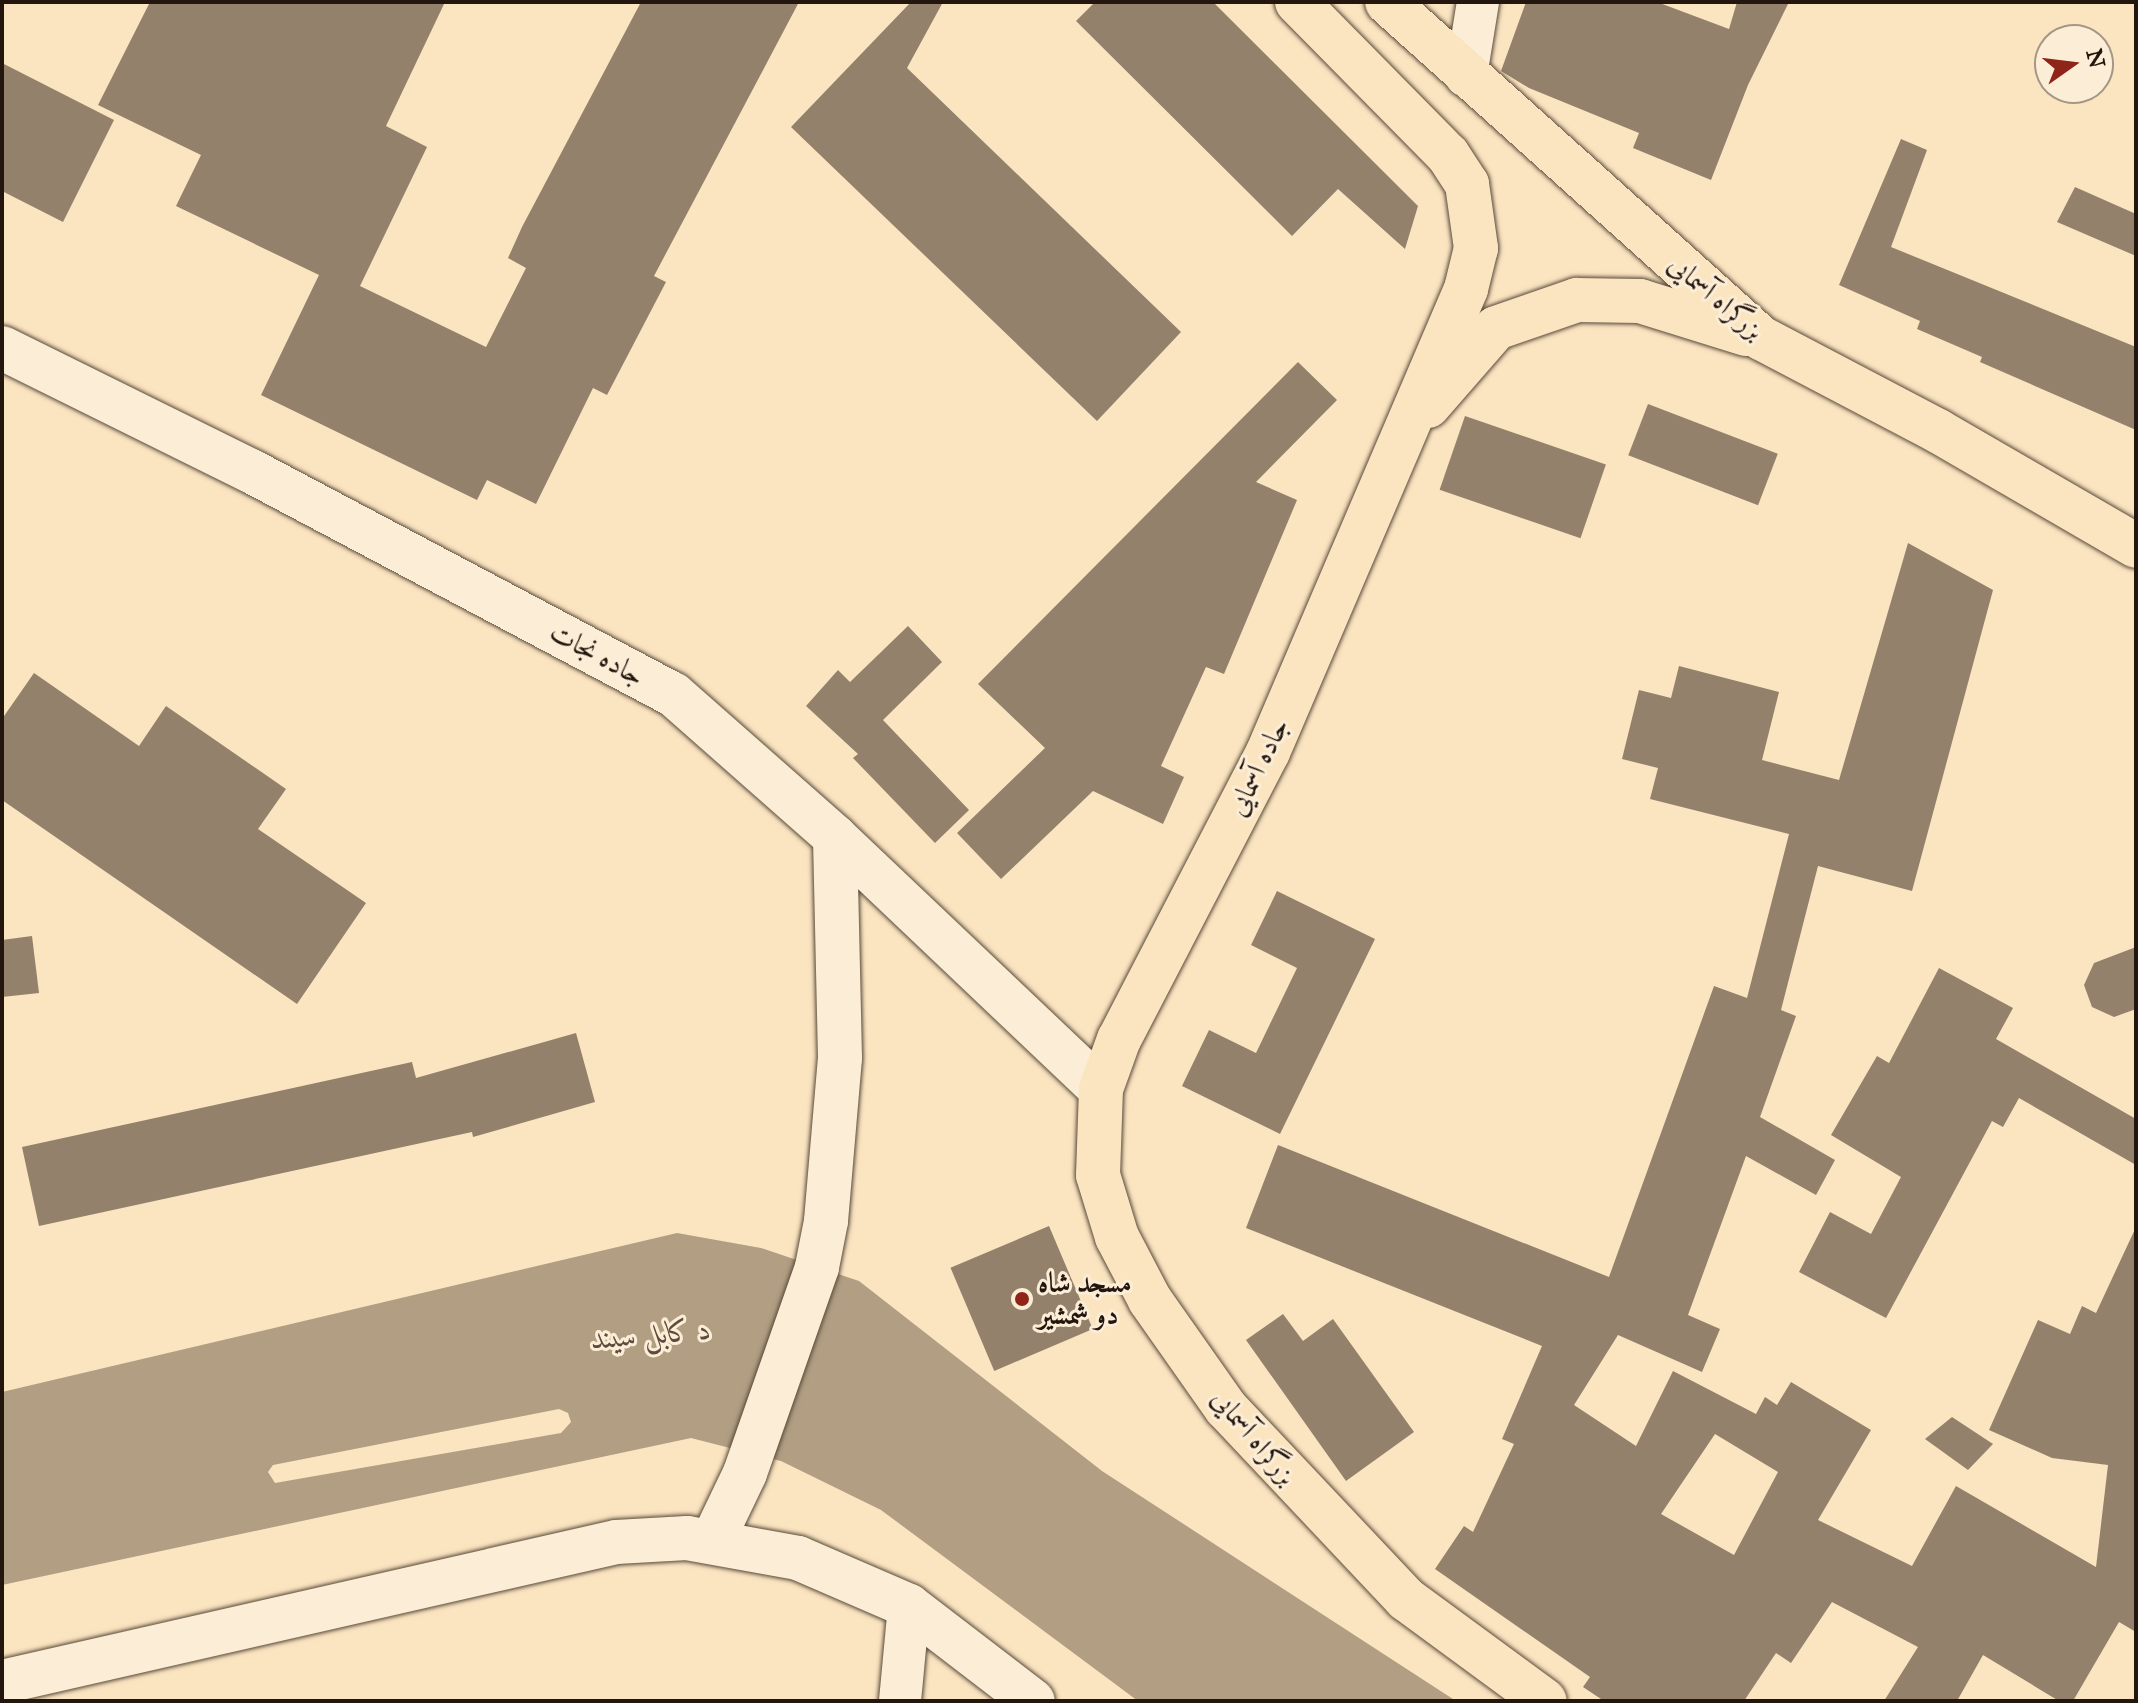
<!DOCTYPE html>
<meta charset="utf-8">
<style>
body{margin:0}
#map{position:relative;width:2138px;height:1703px;overflow:hidden;background:#fbe4c0;font-family:"IM FELL Great Primer",Amiri,serif}
div>[style]{position:absolute}
.water>*{inset:0;background:#b19e83}
.building>*{inset:0;background:#93816b;transform-origin:0 0}
.roads{filter:drop-shadow(0 0 2px #584a3a) drop-shadow(0 0 2px #584a3a)}
.minor>*{height:42px;margin:-21px;padding:0 21px;transform-origin:21px;border-radius:21px;background:#fcedd6}
.secondary>*{height:44px;margin:-22px;padding:0 22px;transform-origin:22px;border-radius:22px;background:#fcedd6}
.trunk>*{height:44px;margin:-22px;padding:0 22px;transform-origin:22px;border-radius:22px;background:#fbe4c0}
.dots>*{width:22px;height:22px;translate:-50% -50%;box-sizing:border-box;border:4px solid #fcedd6;border-radius:50%}
span{translate:-50% -50%;white-space:nowrap;text-align:center;line-height:1.15;-webkit-text-stroke:6px #fcedd6;paint-order:stroke}
.street-label{font-size:28px;color:#22160e}
.poi-label{font-size:28px;color:#22160e;font-weight:700}
.left{translate:0 -50%;text-align:left}
.water-label{font-size:30px;color:#5b4c3d;font-style:italic}
.frame{position:absolute;inset:0;border:4px solid #22160e;pointer-events:none}
.north{position:absolute;left:2034px;top:24px;width:80px;height:80px;box-sizing:border-box;background:#fcedd6;border:2px solid #a59786;border-radius:50%;rotate:76deg;font-size:22px;font-weight:700;line-height:32px;text-align:center;color:#22160e}
.north::after{content:'';display:block;margin:auto;width:28px;height:36px;background:#8f2418;clip-path:polygon(50% 0,100% 100%,50% 72%,0 100%)}
</style>
<div id="map">
<div class="water">
<div style="clip-path:polygon(evenodd,677px 1233px,761px 1248px,859px 1281px,1102px 1471px,1456px 1701px,1138px 1701px,881px 1510px,781px 1461px,691px 1438px,2px 1585px,2px 1392px,677px 1233px,559px 1409px,568px 1413px,571px 1422px,561px 1433px,275px 1483px,268px 1472px,273px 1465px,559px 1409px)"></div>
</div>
<div class="building">
<div style="clip-path:polygon(150px 2px,445px 2px,386px 126px,427px 147px,360px 286px,486px 347px,526px 268px,508px 258px,522px 227px,641px 2px,799px 2px,654px 276px,666px 282px,607px 395px,593px 388px,536px 504px,487px 480px,477px 500px,261px 395px,319px 275px,176px 206px,201px 155px,98px 105px)"></div>
<div style="clip-path:polygon(911px 2px,943px 2px,907px 68px,1181px 332px,1097px 421px,791px 127px)"></div>
<div style="clip-path:polygon(1095px 2px,1213px 2px,1418px 206px,1405px 249px,1338px 189px,1292px 236px,1076px 21px)"></div>
<div style="clip-path:polygon(1526px 2px,1657px 2px,1729px 29px,1737px 2px,1789px 2px,1748px 85px,1711px 180px,1633px 148px,1639px 133px,1529px 88px,1501px 71px)"></div>
<div style="clip-path:polygon(2px 63px,114px 120px,63px 222px,2px 191px)"></div>
<div style="clip-path:polygon(1901px 139px,1927px 150px,1891px 247px,2136px 347px,2136px 430px,1980px 362px,1982px 357px,1917px 329px,1920px 321px,1839px 285px)"></div>
<div style="clip-path:polygon(2075px 187px,2136px 214px,2136px 256px,2057px 222px)"></div>
<div style="clip-path:polygon(1298px 362px,1337px 400px,1256px 482px,1297px 500px,1224px 674px,1206px 667px,1161px 766px,1184px 777px,1163px 824px,1093px 791px,1001px 879px,957px 833px,1045px 748px,978px 684px)"></div>
<div style="left:1648px;top:404px;width:139px;height:55px;rotate:21deg"></div>
<div style="left:1465px;top:416px;width:149px;height:78px;rotate:19deg"></div>
<div style="clip-path:polygon(evenodd,1908px 543px,1993px 590px,1912px 891px,1818px 866px,1781px 1010px,1796px 1016px,1760px 1117px,1835px 1160px,1816px 1195px,1746px 1156px,1688px 1315px,1720px 1329px,1702px 1372px,1618px 1335px,1574px 1405px,1636px 1446px,1673px 1371px,1756px 1414px,1765px 1397px,1777px 1405px,1791px 1382px,1871px 1430px,1818px 1520px,1912px 1566px,1956px 1486px,2096px 1567px,2108px 1465px,2052px 1458px,1989px 1430px,2038px 1320px,2070px 1334px,2082px 1306px,2096px 1313px,2136px 1227px,2136px 1632px,2119px 1622px,2073px 1701px,2059px 1701px,1983px 1655px,1957px 1701px,1884px 1701px,1918px 1647px,1832px 1602px,1791px 1663px,1776px 1653px,1744px 1701px,1604px 1701px,1583px 1687px,1590px 1677px,1435px 1569px,1464px 1526px,1473px 1532px,1514px 1444px,1502px 1439px,1542px 1346px,1246px 1228px,1278px 1145px,1609px 1277px,1714px 986px,1747px 998px,1789px 834px,1650px 799px,1658px 768px,1622px 759px,1639px 690px,1671px 698px,1679px 666px,1779px 692px,1762px 760px,1839px 780px,1908px 543px,1715px 1434px,1778px 1472px,1734px 1555px,1661px 1514px,1715px 1434px)"></div>
<div style="clip-path:polygon(908px 626px,942px 662px,883px 720px,969px 810px,935px 843px,853px 758px,858px 754px,806px 706px,838px 670px,850px 682px)"></div>
<div style="clip-path:polygon(34px 673px,139px 746px,166px 706px,286px 789px,258px 829px,366px 903px,297px 1004px,2px 800px,2px 719px)"></div>
<div style="clip-path:polygon(1277px 891px,1375px 939px,1280px 1134px,1182px 1086px,1209px 1030px,1256px 1053px,1297px 968px,1251px 945px)"></div>
<div style="clip-path:polygon(32px 936px,39px 993px,2px 997px,2px 940px)"></div>
<div style="clip-path:polygon(2136px 947px,2136px 1009px,2114px 1017px,2092px 1007px,2084px 985px,2094px 963px)"></div>
<div style="clip-path:polygon(1939px 968px,2013px 1008px,1996px 1039px,2136px 1119px,2136px 1165px,2019px 1098px,2003px 1127px,1992px 1121px,1886px 1318px,1799px 1272px,1830px 1212px,1871px 1234px,1901px 1177px,1831px 1135px,1877px 1056px,1889px 1063px)"></div>
<div style="clip-path:polygon(576px 1033px,595px 1102px,473px 1137px,472px 1132px,39px 1226px,22px 1147px,412px 1062px,416px 1078px)"></div>
<div style="left:1049px;top:1226px;width:112px;height:107px;rotate:67deg"></div>
<div style="clip-path:polygon(1283px 1314px,1303px 1341px,1333px 1319px,1414px 1432px,1346px 1481px,1246px 1340px)"></div>
<div style="clip-path:polygon(1952px 1417px,1993px 1444px,1968px 1470px,1925px 1439px)"></div>
</div>
<div class="roads">
<div class="minor">
<div style="left:1466px;top:76px;width:75px;rotate:-80.8deg"></div>
<div style="left:900px;top:1701px;width:95px;rotate:-84.6deg"></div>
</div>
<div class="secondary">
<div style="left:2px;top:348px;width:278px;rotate:26.3deg"></div>
<div style="left:251px;top:471px;width:477px;rotate:27.9deg"></div>
<div style="left:673px;top:694px;width:216px;rotate:41.4deg"></div>
<div style="left:835px;top:837px;width:366px;rotate:43.5deg"></div>
<div style="left:712px;top:1542px;width:76px;rotate:-64.4deg"></div>
<div style="left:745px;top:1473px;width:218px;rotate:-70.7deg"></div>
<div style="left:817px;top:1267px;width:47px;rotate:-78.9deg"></div>
<div style="left:826px;top:1221px;width:164px;rotate:-85.1deg"></div>
<div style="left:840px;top:1058px;width:221px;rotate:-91.3deg"></div>
<div style="left:2px;top:1682px;width:630px;rotate:-12.84deg"></div>
<div style="left:616px;top:1542px;width:71px;rotate:-3.2deg"></div>
<div style="left:687px;top:1538px;width:113px;rotate:10.2deg"></div>
<div style="left:798px;top:1558px;width:121px;rotate:23.4deg"></div>
<div style="left:909px;top:1606px;width:156px;rotate:37.5deg"></div>
</div>
<div class="trunk">
<div style="left:1297px;top:2px;width:215px;rotate:45.4deg"></div>
<div style="left:1448px;top:155px;width:35px;rotate:57deg"></div>
<div style="left:1467px;top:184px;width:65px;rotate:82deg"></div>
<div style="left:1476px;top:248px;width:42px;rotate:103.7deg"></div>
<div style="left:1466px;top:289px;width:504px;rotate:113.15deg"></div>
<div style="left:1268px;top:752px;width:323px;rotate:117.4deg"></div>
<div style="left:1119px;top:1039px;width:53px;rotate:109.8deg"></div>
<div style="left:1101px;top:1089px;width:86px;rotate:92deg"></div>
<div style="left:1098px;top:1175px;width:65px;rotate:73deg"></div>
<div style="left:1117px;top:1237px;width:71px;rotate:62.4deg"></div>
<div style="left:1150px;top:1300px;width:132px;rotate:54.9deg"></div>
<div style="left:1226px;top:1408px;width:262px;rotate:46.7deg"></div>
<div style="left:1406px;top:1599px;width:172px;rotate:36.3deg"></div>
<div style="left:1387px;top:2px;width:503px;rotate:41.94deg"></div>
<div style="left:1761px;top:338px;width:200px;rotate:27.7deg"></div>
<div style="left:1938px;top:431px;width:229px;rotate:30.1deg"></div>
<div style="left:1428px;top:406px;width:103px;rotate:-48.9deg"></div>
<div style="left:1496px;top:328px;width:86px;rotate:-19.1deg"></div>
<div style="left:1577px;top:300px;width:63px;rotate:0.9deg"></div>
<div style="left:1640px;top:301px;width:111px;rotate:17.3deg"></div>
</div>
</div>
<div class="dots">
<div style="left:1022px;top:1299px;background:#8f2418"></div>
</div>
<div class="street-label">
<span style="left:1716px;top:297px;rotate:40deg">بزرگراه آسمایی</span>
<span style="left:597px;top:654px;rotate:28deg">جاده نجات</span>
<span style="left:1258px;top:767px;rotate:-64deg">جاده آسمایی</span>
<span style="left:1254px;top:1437px;rotate:50deg">بزرگراه آسمایی</span>
</div>
<div class="poi-label">
<span class="left" style="left:1038px;top:1299px">مسجد شاه<br>دو شمشیر</span>
</div>
<div class="water-label">
<span style="left:651px;top:1334px;rotate:-5deg">د کابل سيند</span>
</div>
<div class="frame"></div>
<div class="north">N</div>
</div>
